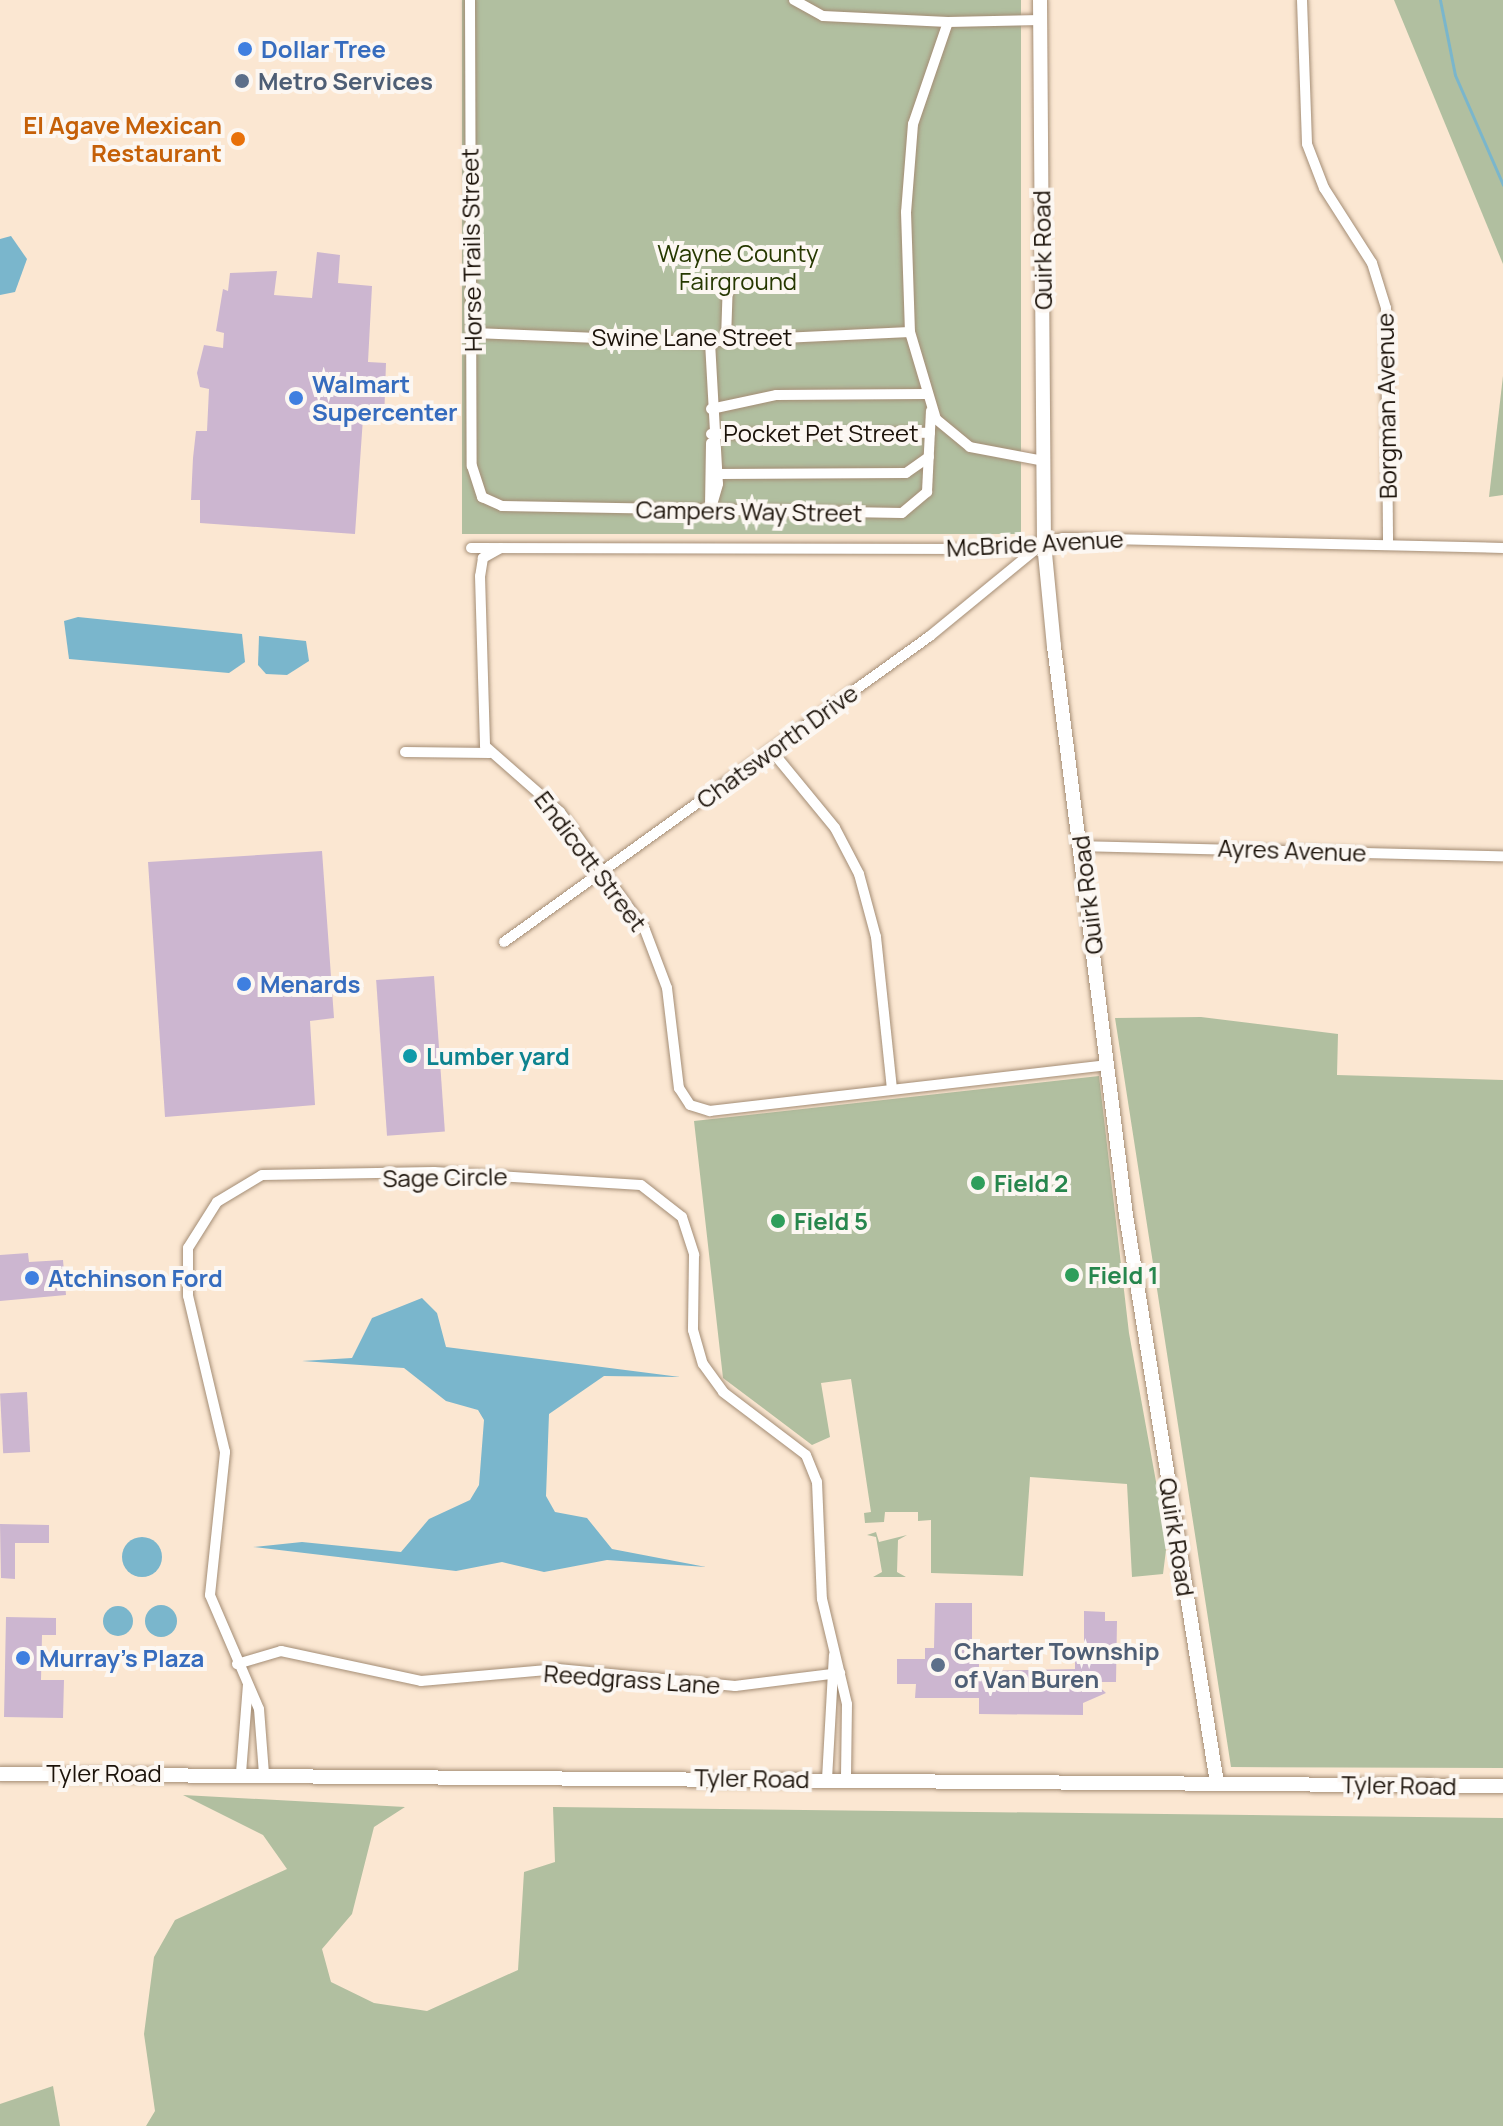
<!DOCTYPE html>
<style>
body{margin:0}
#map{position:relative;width:1503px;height:2126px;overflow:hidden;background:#fbe7d2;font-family:Manrope,sans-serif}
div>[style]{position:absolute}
.green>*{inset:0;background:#b1bfa0;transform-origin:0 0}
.water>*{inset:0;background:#7ab6cc}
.round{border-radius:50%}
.stream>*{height:3px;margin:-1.5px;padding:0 1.5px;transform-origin:1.5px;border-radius:1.5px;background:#7ab6cc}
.building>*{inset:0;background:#ccb6d0;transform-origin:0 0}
.roads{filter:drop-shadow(0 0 2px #a48d75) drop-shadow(0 0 2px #a48d75)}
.street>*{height:10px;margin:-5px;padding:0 5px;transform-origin:5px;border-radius:5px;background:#fff}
.secondary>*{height:14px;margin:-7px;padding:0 7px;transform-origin:7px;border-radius:7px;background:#fff}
.dots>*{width:22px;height:22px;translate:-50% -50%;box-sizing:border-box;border:4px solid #fcf7f2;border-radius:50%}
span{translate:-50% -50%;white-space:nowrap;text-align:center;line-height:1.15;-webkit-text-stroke:8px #fcf7f2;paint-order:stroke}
.shop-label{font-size:24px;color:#366cbe;font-weight:700}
.left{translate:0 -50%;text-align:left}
.service-label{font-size:24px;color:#4e5e75;font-weight:700}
.food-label{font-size:24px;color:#c56008;font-weight:700}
.right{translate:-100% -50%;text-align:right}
.street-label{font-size:24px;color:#1b1209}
.park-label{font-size:24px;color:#263800}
.culture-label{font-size:24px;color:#0d838f;font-weight:700}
.leisure-label{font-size:24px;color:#27864d;font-weight:700}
</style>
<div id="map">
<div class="green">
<div style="left:462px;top:0;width:559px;height:534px"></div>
<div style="clip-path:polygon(1394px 0,1503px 0,1503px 264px)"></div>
<div style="clip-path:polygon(1503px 376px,1503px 495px,1489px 497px)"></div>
<div style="clip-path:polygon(1201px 1017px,1338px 1034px,1337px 1075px,1503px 1080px,1503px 1768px,1231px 1767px,1115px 1018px)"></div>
<div style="clip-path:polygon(1099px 1076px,1129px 1333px,1167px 1542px,1163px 1574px,1132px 1577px,1127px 1484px,1030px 1477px,1023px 1576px,931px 1573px,931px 1520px,918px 1521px,918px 1512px,885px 1512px,884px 1522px,865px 1523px,864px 1513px,871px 1512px,851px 1379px,821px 1383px,830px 1437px,812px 1445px,723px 1378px,694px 1121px)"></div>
<div style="clip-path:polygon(876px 1532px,879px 1542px,907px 1535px,898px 1540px,897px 1572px,906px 1577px,873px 1577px,882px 1572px,876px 1537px,867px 1535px)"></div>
<div style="clip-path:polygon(183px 1795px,405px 1807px,374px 1827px,352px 1914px,322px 1949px,331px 1982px,374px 2003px,427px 2011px,518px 1970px,524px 1872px,555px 1862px,553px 1807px,1503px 1818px,1503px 2126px,146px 2126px,155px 2111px,144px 2034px,154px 1957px,175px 1920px,287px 1869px,263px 1835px)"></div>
<div style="clip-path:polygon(53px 2086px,60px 2126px,0 2126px,0 2104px)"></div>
</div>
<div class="water">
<div style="clip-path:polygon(11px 236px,27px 259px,15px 292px,0 295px,0 239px)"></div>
<div style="clip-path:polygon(78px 617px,242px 634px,245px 662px,229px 673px,69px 659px,64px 621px)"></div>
<div style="clip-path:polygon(259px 636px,306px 641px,309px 661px,287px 675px,266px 674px,258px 665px)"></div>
<div style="clip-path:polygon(422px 1298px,437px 1313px,446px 1347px,680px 1377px,604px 1376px,549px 1414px,546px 1496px,555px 1512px,587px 1518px,612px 1549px,706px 1567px,607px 1560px,544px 1572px,502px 1562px,456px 1571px,253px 1547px,302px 1542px,401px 1552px,429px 1519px,470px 1500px,479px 1485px,484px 1420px,478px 1410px,446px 1401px,404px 1368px,302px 1361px,352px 1358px,372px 1318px)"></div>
<div class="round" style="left:122px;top:1537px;width:40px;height:40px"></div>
<div class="round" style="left:145px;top:1605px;width:32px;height:32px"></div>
<div class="round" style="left:103px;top:1606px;width:30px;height:30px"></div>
</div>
<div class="stream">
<div style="left:1440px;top:0;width:76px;rotate:78.7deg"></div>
<div style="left:1455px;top:75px;width:120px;rotate:66.4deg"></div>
</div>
<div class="building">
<div style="clip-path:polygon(317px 252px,340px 255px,338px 283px,372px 286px,368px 362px,386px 363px,384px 421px,363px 418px,355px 534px,200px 523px,200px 500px,191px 500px,193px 458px,196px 431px,207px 431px,209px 389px,200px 387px,197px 373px,204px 345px,223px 348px,224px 333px,216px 331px,223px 289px,228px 291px,230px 273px,277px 271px,274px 295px,312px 298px)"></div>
<div style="clip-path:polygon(322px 851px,334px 1018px,310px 1021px,315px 1105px,165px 1117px,148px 862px)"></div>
<div style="left:434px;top:976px;width:156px;height:58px;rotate:86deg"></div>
<div style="clip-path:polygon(28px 1253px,29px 1262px,63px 1260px,66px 1295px,0 1301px,0 1255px)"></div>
<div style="left:27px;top:1392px;width:60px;height:27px;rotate:87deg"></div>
<div style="clip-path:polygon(0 1524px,49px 1525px,49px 1543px,15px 1543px,15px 1579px,1px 1578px)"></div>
<div style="clip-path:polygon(935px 1603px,972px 1603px,972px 1659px,979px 1660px,979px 1671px,1075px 1669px,1075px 1661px,1084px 1661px,1084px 1611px,1105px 1612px,1105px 1621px,1117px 1621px,1116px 1682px,1094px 1682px,1106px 1693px,1083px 1703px,1083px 1715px,979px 1714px,979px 1698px,915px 1698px,916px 1684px,897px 1684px,897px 1659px,925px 1659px,925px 1648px,934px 1648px)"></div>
<div style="clip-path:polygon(6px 1617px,56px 1618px,56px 1635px,42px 1635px,41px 1680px,64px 1680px,63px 1718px,4px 1717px)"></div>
</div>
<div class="roads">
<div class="street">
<div style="left:470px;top:0;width:466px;rotate:89.8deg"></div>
<div style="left:472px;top:466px;width:33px;rotate:72deg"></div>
<div style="left:482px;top:497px;width:22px;rotate:24deg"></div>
<div style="left:502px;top:506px;width:400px;rotate:1deg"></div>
<div style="left:902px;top:513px;width:33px;rotate:-40deg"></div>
<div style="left:927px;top:492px;width:81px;rotate:-87.2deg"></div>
<div style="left:794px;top:0;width:33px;rotate:29deg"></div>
<div style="left:823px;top:16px;width:125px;rotate:2.7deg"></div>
<div style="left:1302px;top:0;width:144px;rotate:88deg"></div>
<div style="left:1307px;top:144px;width:47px;rotate:68.9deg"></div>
<div style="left:1324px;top:188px;width:89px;rotate:57.4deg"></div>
<div style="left:1372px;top:263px;width:47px;rotate:72.7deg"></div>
<div style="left:1386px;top:308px;width:235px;rotate:89.5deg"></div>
<div style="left:1040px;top:20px;width:92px;rotate:178.8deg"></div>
<div style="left:948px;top:22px;width:108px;rotate:108.9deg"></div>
<div style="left:913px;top:124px;width:88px;rotate:94.5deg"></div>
<div style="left:906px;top:212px;width:120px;rotate:88.1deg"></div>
<div style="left:910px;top:332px;width:91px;rotate:73.4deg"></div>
<div style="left:936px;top:419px;width:44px;rotate:39.5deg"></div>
<div style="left:970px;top:447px;width:75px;rotate:10.7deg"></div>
<div style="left:474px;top:333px;width:223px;rotate:2.3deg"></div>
<div style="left:697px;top:342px;width:213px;rotate:-2.7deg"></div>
<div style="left:726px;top:340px;width:60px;rotate:-88.1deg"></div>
<div style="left:710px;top:342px;width:142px;rotate:86.8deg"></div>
<div style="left:718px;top:484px;width:26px;rotate:106deg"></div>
<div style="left:711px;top:409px;width:66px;rotate:-12.2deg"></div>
<div style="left:776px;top:395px;width:149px;rotate:-0.4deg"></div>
<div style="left:711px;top:434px;width:219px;rotate:-0.3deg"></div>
<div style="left:718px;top:474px;width:188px;rotate:-0.3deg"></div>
<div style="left:906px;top:473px;width:28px;rotate:-35deg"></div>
<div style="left:710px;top:507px;width:64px;rotate:-89.1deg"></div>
<div style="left:471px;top:548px;width:539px;rotate:0.11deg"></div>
<div style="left:1010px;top:549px;width:54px;rotate:-11.7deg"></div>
<div style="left:1063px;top:538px;width:440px;rotate:1.3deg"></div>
<div style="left:501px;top:548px;width:21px;rotate:151deg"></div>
<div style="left:483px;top:558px;width:18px;rotate:99deg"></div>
<div style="left:480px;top:576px;width:170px;rotate:88.3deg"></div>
<div style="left:485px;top:746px;width:100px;rotate:41.3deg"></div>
<div style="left:560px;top:812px;width:145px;rotate:54.2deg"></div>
<div style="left:645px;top:930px;width:62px;rotate:69.2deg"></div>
<div style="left:667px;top:988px;width:101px;rotate:83.2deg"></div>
<div style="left:679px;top:1088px;width:20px;rotate:57deg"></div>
<div style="left:690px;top:1105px;width:21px;rotate:17deg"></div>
<div style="left:710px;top:1111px;width:400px;rotate:-6.6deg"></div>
<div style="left:771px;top:750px;width:101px;rotate:50.6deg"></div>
<div style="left:835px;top:828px;width:52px;rotate:62.4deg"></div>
<div style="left:859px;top:874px;width:65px;rotate:74.9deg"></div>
<div style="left:876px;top:937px;width:152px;rotate:84deg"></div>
<div style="left:405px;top:752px;width:85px;rotate:0.7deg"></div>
<div style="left:1081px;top:846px;width:422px;rotate:1.4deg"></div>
<div style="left:504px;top:942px;width:525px;rotate:-35.69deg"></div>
<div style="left:930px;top:636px;width:145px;rotate:-39.4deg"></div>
<div style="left:237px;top:1664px;width:46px;rotate:-16.5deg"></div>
<div style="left:281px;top:1651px;width:143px;rotate:12.1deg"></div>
<div style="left:421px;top:1681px;width:138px;rotate:-5deg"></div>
<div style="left:558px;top:1669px;width:178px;rotate:5.5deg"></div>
<div style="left:735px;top:1686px;width:106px;rotate:-7.1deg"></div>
<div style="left:241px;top:1773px;width:88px;rotate:-85.5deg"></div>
<div style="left:264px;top:1774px;width:65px;rotate:-94.4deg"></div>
<div style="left:259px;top:1709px;width:124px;rotate:-113.3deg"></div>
<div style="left:210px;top:1595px;width:144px;rotate:-84deg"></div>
<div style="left:225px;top:1452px;width:160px;rotate:-103.3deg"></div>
<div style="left:188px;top:1296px;width:48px;rotate:-90deg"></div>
<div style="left:188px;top:1248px;width:54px;rotate:-57.8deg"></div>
<div style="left:217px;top:1202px;width:52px;rotate:-31deg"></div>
<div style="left:262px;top:1175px;width:172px;rotate:-1deg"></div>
<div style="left:434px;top:1172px;width:207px;rotate:3.6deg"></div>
<div style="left:641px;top:1185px;width:52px;rotate:38deg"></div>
<div style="left:682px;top:1217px;width:40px;rotate:72deg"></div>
<div style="left:694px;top:1255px;width:75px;rotate:90.8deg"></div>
<div style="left:693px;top:1330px;width:35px;rotate:74deg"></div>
<div style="left:703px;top:1364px;width:34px;rotate:54deg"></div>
<div style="left:723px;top:1392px;width:104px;rotate:37.2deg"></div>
<div style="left:806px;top:1455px;width:29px;rotate:68deg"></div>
<div style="left:817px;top:1482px;width:117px;rotate:87.6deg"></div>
<div style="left:822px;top:1599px;width:108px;rotate:76.6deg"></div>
<div style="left:847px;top:1704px;width:75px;rotate:90.8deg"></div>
<div style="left:827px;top:1779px;width:124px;rotate:-86.8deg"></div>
</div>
<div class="secondary">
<div style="left:1040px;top:0;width:543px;rotate:89.58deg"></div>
<div style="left:1044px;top:543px;width:103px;rotate:84.5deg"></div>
<div style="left:1054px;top:646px;width:574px;rotate:82.79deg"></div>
<div style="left:1126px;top:1215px;width:575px;rotate:80.9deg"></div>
<div style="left:0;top:1774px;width:1503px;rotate:0.46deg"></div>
</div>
</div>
<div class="dots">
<div style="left:245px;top:49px;background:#3f7fe0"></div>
<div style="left:242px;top:81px;background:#5c6f8a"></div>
<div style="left:238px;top:139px;background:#e8710a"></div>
<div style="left:296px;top:398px;background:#3f7fe0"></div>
<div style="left:244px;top:984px;background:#3f7fe0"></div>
<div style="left:410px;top:1056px;background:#0f9aa8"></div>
<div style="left:978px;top:1183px;background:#2e9e5b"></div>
<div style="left:778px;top:1221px;background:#2e9e5b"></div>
<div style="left:1072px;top:1275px;background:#2e9e5b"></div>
<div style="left:32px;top:1278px;background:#3f7fe0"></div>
<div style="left:23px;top:1658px;background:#3f7fe0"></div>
<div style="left:938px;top:1665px;background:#5c6f8a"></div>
</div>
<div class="shop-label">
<span class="left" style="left:261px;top:49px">Dollar Tree</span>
<span class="left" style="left:312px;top:398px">Walmart<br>Supercenter</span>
<span class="left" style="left:260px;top:984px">Menards</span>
<span class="left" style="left:48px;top:1278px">Atchinson Ford</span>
<span class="left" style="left:39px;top:1658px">Murray's Plaza</span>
</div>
<div class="service-label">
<span class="left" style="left:258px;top:81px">Metro Services</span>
<span class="left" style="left:954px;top:1665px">Charter Township<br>of Van Buren</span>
</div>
<div class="food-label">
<span class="right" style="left:222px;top:139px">El Agave Mexican<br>Restaurant</span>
</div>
<div class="street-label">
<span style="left:471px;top:250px;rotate:-91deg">Horse Trails Street</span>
<span style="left:1042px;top:250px;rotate:-91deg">Quirk Road</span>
<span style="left:692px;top:337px">Swine Lane Street</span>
<span style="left:1386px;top:406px;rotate:-91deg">Borgman Avenue</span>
<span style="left:821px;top:433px">Pocket Pet Street</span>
<span style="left:749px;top:511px;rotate:1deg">Campers Way Street</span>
<span style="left:1035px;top:543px;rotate:-3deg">McBride Avenue</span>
<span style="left:777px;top:746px;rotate:-36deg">Chatsworth Drive</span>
<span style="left:1292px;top:850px;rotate:2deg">Ayres Avenue</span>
<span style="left:591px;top:861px;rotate:53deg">Endicott Street</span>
<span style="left:1087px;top:895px;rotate:-97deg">Quirk Road</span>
<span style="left:445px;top:1177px;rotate:-1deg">Sage Circle</span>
<span style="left:1177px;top:1537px;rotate:81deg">Quirk Road</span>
<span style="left:632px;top:1679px;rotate:4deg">Reedgrass Lane</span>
<span style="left:104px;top:1773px">Tyler Road</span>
<span style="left:752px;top:1778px;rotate:1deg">Tyler Road</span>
<span style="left:1399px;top:1785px;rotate:1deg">Tyler Road</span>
</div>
<div class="park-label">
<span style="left:738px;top:267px">Wayne County<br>Fairground</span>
</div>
<div class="culture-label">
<span class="left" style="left:426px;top:1056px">Lumber yard</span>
</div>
<div class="leisure-label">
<span class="left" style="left:994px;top:1183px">Field 2</span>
<span class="left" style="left:794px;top:1221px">Field 5</span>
<span class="left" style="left:1088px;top:1275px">Field 1</span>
</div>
</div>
